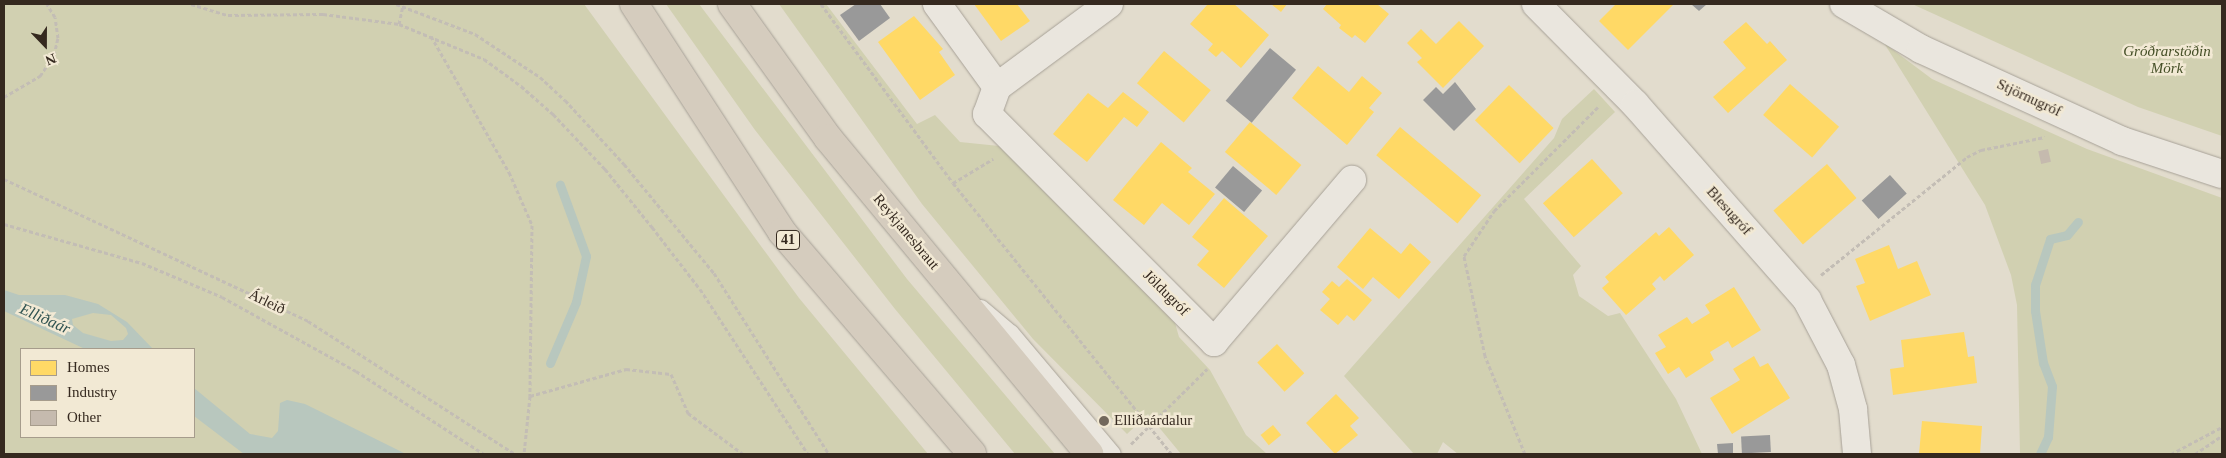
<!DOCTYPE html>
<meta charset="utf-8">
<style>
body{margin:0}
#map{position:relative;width:2226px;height:458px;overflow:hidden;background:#e2dccd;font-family:"Times New Roman",serif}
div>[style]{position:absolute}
.green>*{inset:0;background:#d1d0b1}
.water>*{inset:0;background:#b8c7be}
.homes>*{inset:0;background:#ffd966;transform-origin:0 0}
.industry>*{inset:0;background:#999;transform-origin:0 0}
.stream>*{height:9px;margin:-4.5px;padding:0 4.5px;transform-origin:4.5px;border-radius:4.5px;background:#b8c7be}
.building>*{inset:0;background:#c5baae;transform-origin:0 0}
.path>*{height:3px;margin-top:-1.5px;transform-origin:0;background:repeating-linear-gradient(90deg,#c3bdb5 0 4px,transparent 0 6.5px)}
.roads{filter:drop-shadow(0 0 1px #a7a197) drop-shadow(0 0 1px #a7a197)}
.lane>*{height:16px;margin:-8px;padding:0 8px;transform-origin:8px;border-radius:8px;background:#eae6de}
.street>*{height:28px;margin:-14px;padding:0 14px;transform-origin:14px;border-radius:14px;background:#eae6de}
.highway>*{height:28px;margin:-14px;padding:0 14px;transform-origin:14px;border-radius:14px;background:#d5ccbe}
.dots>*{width:14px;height:14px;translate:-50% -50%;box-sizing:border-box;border:2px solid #f2e9d4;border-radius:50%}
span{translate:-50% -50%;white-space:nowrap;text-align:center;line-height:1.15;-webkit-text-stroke:5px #f2e9d4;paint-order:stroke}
.shield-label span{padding:1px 4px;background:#f2e9d4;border:1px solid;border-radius:4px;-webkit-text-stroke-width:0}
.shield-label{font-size:14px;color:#35291f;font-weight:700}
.park-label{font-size:15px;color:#465028;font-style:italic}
.street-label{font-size:15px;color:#35291f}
.poi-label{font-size:15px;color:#35291f}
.left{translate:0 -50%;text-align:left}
.water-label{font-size:16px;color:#305351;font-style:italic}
.frame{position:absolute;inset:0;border:5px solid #35291f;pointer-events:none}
.legend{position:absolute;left:20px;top:348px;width:175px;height:90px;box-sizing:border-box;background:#f2e9d4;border:1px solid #a69c8c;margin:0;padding:6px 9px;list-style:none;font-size:15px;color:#35291f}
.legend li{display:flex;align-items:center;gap:10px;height:25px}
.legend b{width:25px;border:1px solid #a69c8c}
.north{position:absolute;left:20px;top:20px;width:50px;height:50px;-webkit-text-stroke:4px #f2e9d4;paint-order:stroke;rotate:158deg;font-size:14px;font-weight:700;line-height:20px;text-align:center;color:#35291f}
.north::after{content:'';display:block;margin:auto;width:18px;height:22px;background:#35291f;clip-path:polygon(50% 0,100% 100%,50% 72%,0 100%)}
</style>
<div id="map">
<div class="green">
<div style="clip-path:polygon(evenodd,4px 4px,584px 4px,799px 298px,928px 454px,4px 454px,4px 4px,21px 349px,194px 349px,194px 437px,21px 437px,21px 349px)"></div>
<div style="clip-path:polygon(666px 4px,699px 4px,907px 279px,1055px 454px,1015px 454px,895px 309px,755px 130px)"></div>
<div style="clip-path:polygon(779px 4px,826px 4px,917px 124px,935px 115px,960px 142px,999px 146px,1175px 323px,1179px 337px,1210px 370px,1246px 435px,1267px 454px,1181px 454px,1148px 414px,1127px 434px,1033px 339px,922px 204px)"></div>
<div style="clip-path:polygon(1912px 4px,2222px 4px,2222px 136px,2138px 107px)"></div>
<div style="clip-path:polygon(1884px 43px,1932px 79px,2087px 149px,2222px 198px,2222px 454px,2020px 454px,2017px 305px,2011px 275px,1985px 205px)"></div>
<div style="clip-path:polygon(1594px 89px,1615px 112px,1524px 199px,1581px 266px,1573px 275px,1579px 296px,1608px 316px,1620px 313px,1676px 399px,1702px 454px,1458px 454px,1443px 442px,1437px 454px,1414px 454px,1344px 376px,1554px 138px,1562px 119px)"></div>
</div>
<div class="water">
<div style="clip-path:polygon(evenodd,4px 290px,19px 295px,65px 295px,98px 304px,127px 322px,153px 349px,85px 349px,4px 311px,4px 290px,93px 313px,111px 315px,126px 328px,128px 334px,123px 340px,111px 341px,83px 333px,73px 325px,72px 319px,93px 313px)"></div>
<div style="clip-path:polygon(194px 388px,250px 434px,272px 438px,278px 431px,280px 403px,287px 400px,305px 404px,406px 454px,244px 454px,194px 416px)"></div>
</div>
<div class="homes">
<div style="clip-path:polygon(974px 4px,1017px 4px,1030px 21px,1001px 41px)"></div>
<div style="clip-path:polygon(1208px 4px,1234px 4px,1269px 35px,1241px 68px,1222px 51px,1216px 57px,1208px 50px,1213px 44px,1190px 24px)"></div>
<div style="clip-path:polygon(1271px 4px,1287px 4px,1281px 12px)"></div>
<div style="clip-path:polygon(1327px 4px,1377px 4px,1389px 14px,1365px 43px,1355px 35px,1352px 38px,1339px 28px,1341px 25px,1323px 9px)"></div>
<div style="clip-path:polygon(1616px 4px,1674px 4px,1628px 50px,1599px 21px)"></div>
<div style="clip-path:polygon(914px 16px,943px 49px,939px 52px,955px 75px,920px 100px,878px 42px)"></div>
<div style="clip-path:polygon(1459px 21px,1484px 46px,1443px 88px,1417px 62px,1422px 58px,1407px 43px,1421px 29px,1436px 44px)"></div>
<div style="clip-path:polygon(1746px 22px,1767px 44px,1770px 41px,1787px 60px,1728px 113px,1713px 97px,1746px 68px,1723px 42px)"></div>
<div style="left:1164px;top:51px;width:61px;height:42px;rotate:40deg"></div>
<div style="clip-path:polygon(1318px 66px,1349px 92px,1362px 76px,1382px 93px,1369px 108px,1374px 112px,1347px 145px,1292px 98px)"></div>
<div style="left:1790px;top:84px;width:65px;height:41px;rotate:41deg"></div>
<div style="left:1509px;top:85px;width:62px;height:49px;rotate:44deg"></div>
<div style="clip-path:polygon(1123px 92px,1149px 112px,1137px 127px,1124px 117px,1087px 162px,1053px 134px,1088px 93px,1108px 108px)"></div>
<div style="left:1250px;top:122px;width:67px;height:39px;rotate:40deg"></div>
<div style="left:1400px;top:127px;width:106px;height:37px;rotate:40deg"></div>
<div style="clip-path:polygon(1161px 142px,1192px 168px,1188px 172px,1215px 194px,1189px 225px,1162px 203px,1144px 225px,1113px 200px)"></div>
<div style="left:1592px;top:159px;width:46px;height:66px;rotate:48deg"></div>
<div style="left:1827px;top:164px;width:45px;height:71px;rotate:49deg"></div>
<div style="clip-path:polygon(1224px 198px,1268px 236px,1224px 288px,1197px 265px,1209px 251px,1192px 237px)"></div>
<div style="clip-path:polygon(1669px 227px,1694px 255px,1664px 281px,1660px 276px,1652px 284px,1656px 289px,1626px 315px,1602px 288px,1609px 282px,1605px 277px,1656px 232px,1659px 236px)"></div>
<div style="clip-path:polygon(1370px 228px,1401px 254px,1410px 243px,1431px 262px,1399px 299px,1373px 277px,1363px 289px,1337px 267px)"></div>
<div style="clip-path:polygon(1889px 245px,1898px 269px,1917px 261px,1931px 295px,1870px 321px,1856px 286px,1865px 283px,1855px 259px)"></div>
<div style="clip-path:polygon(1347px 279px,1372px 300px,1354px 321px,1347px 315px,1338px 325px,1320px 310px,1330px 299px,1322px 292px,1332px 281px,1339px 287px)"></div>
<div style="clip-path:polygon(1734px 287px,1761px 330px,1732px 348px,1728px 341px,1710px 352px,1714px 360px,1686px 378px,1679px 367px,1668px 374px,1655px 353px,1666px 347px,1658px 335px,1687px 317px,1692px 324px,1710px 313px,1705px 305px)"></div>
<div style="clip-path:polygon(1964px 332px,1968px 357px,1974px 356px,1977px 383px,1893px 395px,1890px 369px,1904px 367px,1901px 340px)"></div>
<div style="left:1277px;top:344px;width:40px;height:27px;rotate:47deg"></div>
<div style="clip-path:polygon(1754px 356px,1760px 367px,1768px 363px,1790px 398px,1732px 434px,1710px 398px,1740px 380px,1733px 369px)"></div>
<div style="clip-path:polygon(1336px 394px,1359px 418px,1350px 426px,1358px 435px,1335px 454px,1306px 423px)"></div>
<div style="clip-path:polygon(1922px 421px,1982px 426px,1980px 454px,1919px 454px)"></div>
<div style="left:1273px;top:425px;width:13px;height:16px;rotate:51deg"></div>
</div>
<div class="industry">
<div style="clip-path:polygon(856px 4px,880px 4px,890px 18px,859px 41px,840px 15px)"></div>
<div style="clip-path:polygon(1691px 4px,1707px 4px,1699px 11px)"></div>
<div style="left:1270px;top:48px;width:34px;height:69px;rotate:40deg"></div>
<div style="clip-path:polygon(1455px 82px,1476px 109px,1454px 131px,1423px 100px,1436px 87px,1443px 94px)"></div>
<div style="left:1233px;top:166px;width:38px;height:28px;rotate:40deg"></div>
<div style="left:1890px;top:175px;width:25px;height:38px;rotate:48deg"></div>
<div style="left:1770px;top:435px;width:17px;height:29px;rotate:87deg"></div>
<div style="clip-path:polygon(1733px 443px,1733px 454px,1718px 454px,1717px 444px)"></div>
</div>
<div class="stream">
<div style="left:550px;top:363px;width:66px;rotate:-66.9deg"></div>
<div style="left:576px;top:302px;width:47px;rotate:-77.7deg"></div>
<div style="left:586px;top:256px;width:76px;rotate:-110.1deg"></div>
<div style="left:2040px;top:454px;width:19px;rotate:-65deg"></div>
<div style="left:2048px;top:437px;width:51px;rotate:-85.5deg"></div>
<div style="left:2052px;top:386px;width:25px;rotate:-111deg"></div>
<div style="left:2043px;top:363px;width:53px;rotate:-98.7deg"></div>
<div style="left:2035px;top:311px;width:26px;rotate:-90deg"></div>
<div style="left:2035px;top:285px;width:48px;rotate:-71.9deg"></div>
<div style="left:2050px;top:239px;width:17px;rotate:-13deg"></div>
<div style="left:2067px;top:235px;width:17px;rotate:-50deg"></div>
</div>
<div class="building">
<div style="left:2048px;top:149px;width:13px;height:10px;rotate:77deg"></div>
</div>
<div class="path">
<div style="left:191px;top:4px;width:39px;rotate:17deg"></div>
<div style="left:228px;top:15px;width:95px;rotate:-0.6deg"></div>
<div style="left:323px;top:14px;width:77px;rotate:7.5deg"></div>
<div style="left:399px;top:24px;width:92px;rotate:22.4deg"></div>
<div style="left:484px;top:59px;width:46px;rotate:36.1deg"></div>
<div style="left:521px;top:86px;width:43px;rotate:41.2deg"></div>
<div style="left:553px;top:114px;width:76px;rotate:46.6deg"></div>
<div style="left:605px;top:169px;width:75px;rotate:51deg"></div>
<div style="left:652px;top:227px;width:78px;rotate:52.3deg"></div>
<div style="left:700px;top:289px;width:197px;rotate:56.8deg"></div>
<div style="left:396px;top:4px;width:85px;rotate:20.8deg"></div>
<div style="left:475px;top:34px;width:78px;rotate:33.5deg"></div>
<div style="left:540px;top:77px;width:34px;rotate:43deg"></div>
<div style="left:565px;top:100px;width:87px;rotate:47.3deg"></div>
<div style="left:624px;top:164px;width:141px;rotate:50.5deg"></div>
<div style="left:714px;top:273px;width:214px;rotate:57.6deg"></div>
<div style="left:821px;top:4px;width:222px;rotate:53.6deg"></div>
<div style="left:953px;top:183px;width:348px;rotate:51.1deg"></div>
<div style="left:399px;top:24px;width:19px;rotate:-78deg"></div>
<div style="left:431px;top:36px;width:157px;rotate:60.2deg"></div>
<div style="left:509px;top:172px;width:58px;rotate:66.5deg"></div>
<div style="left:532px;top:225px;width:171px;rotate:90.7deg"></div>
<div style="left:530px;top:396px;width:58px;rotate:95.9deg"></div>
<div style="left:4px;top:97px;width:42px;rotate:-30.3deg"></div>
<div style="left:40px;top:76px;width:25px;rotate:-56deg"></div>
<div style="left:54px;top:55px;width:17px;rotate:-77deg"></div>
<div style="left:58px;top:38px;width:21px;rotate:-98deg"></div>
<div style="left:55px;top:17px;width:15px;rotate:-122deg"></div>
<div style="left:4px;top:179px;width:336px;rotate:25deg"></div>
<div style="left:308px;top:321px;width:246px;rotate:32.7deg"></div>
<div style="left:953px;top:183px;width:47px;rotate:-31deg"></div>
<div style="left:4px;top:224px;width:143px;rotate:15.8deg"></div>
<div style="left:142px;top:263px;width:87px;rotate:23deg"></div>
<div style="left:222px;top:297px;width:153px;rotate:28.9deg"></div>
<div style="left:356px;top:371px;width:153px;rotate:33deg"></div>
<div style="left:1821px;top:275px;width:188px;rotate:-38.9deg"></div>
<div style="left:1967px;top:157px;width:16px;rotate:-27deg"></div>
<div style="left:1981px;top:150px;width:65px;rotate:-11.5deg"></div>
<div style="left:530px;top:396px;width:100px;rotate:-15.7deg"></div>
<div style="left:626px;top:369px;width:45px;rotate:6.3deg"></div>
<div style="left:671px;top:374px;width:43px;rotate:66.4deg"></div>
<div style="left:688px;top:413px;width:69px;rotate:36.7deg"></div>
<div style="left:1131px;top:444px;width:107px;rotate:-44.6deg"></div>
<div style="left:1525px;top:454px;width:106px;rotate:-112.2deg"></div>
<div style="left:1485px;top:356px;width:102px;rotate:-101.9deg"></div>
<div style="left:1464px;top:256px;width:54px;rotate:-56.3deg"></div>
<div style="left:1494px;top:211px;width:147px;rotate:-45deg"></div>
<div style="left:2171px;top:454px;width:58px;rotate:-27.9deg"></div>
<div style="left:2195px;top:454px;width:32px;rotate:-34deg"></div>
</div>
<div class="roads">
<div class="lane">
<div style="left:981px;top:308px;width:39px;rotate:40deg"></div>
<div style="left:1011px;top:333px;width:158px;rotate:49.9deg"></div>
</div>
<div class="street">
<div style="left:937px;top:4px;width:102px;rotate:54.1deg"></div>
<div style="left:1109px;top:4px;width:139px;rotate:143.5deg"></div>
<div style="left:997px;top:87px;width:29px;rotate:110deg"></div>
<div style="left:987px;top:114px;width:322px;rotate:45.1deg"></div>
<div style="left:1214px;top:342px;width:213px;rotate:-49.6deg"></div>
<div style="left:1536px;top:4px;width:141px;rotate:45.3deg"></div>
<div style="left:1635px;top:104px;width:261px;rotate:48.7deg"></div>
<div style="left:1807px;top:300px;width:73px;rotate:62.4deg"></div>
<div style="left:1841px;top:365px;width:46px;rotate:74.7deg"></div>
<div style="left:1853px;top:409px;width:45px;rotate:84.9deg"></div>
<div style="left:1844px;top:4px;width:89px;rotate:30.3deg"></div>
<div style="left:1921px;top:49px;width:221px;rotate:24.6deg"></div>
<div style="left:2122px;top:141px;width:105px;rotate:18.3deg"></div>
</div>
<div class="highway">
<div style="left:634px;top:4px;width:272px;rotate:57deg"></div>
<div style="left:782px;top:232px;width:292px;rotate:49.4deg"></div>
<div style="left:732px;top:4px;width:165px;rotate:54.4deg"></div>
<div style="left:828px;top:138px;width:410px;rotate:50.4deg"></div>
</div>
</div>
<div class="dots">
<div style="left:1104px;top:421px;background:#72685c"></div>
</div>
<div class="shield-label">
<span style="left:788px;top:240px">41</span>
</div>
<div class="park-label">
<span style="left:2167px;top:60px">Gróðrarstöðin<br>Mörk</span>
</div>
<div class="street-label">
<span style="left:2029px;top:98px;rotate:25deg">Stjörnugróf</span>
<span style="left:1729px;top:211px;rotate:48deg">Blesugróf</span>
<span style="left:906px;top:232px;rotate:50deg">Reykjanesbraut</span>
<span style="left:1166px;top:293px;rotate:45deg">Jöldugróf</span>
<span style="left:267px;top:302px;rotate:26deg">Árleið</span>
</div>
<div class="poi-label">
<span class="left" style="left:1114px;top:421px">Elliðaárdalur</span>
</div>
<div class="water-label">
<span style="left:45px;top:319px;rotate:24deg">Elliðaár</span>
</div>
<div class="frame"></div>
<ul class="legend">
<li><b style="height:14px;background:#ffd966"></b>Homes</li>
<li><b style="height:14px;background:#999"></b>Industry</li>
<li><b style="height:14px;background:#c5baae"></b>Other</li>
</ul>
<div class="north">N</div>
</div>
